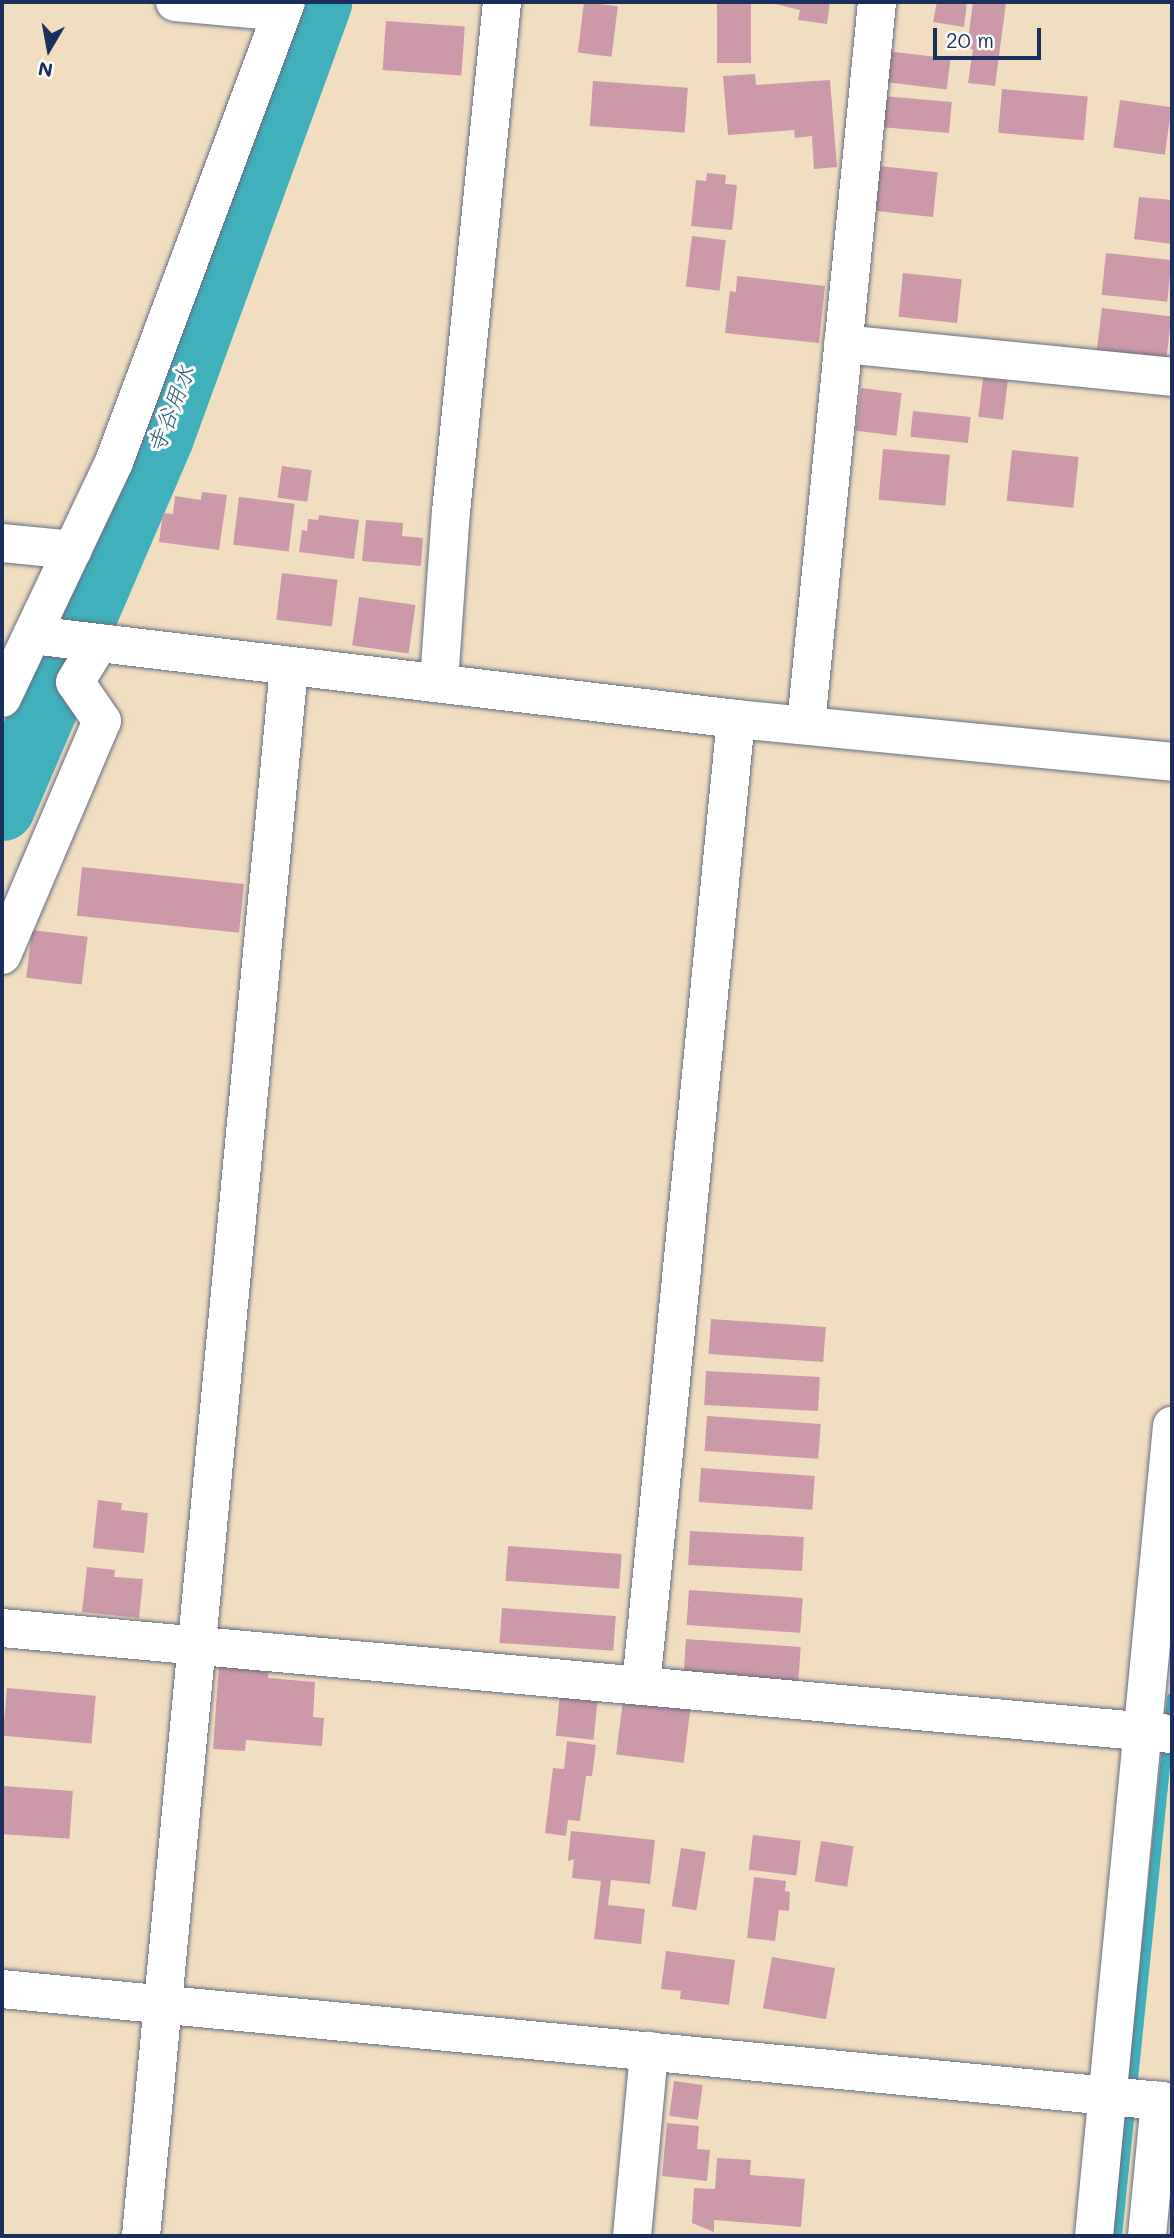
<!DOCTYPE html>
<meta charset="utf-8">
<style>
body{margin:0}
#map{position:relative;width:1174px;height:2238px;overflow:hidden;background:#f1dec0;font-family:Mali,"Klee One",sans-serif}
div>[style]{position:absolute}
.stream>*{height:10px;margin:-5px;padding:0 5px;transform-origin:5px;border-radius:5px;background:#41b0bd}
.river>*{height:65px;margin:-32.5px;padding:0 32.5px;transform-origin:32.5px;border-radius:32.5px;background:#41b0bd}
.building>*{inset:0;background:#cc99a9;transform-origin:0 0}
.roads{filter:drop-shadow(0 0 2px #666c80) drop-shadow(0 0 2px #666c80)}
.street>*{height:38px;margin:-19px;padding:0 19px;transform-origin:19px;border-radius:19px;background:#fff}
.secondary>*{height:38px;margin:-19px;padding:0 19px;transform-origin:19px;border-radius:19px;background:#fff}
span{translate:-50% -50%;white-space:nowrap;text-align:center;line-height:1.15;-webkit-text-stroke:6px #fdfcf7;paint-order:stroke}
.water-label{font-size:23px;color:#285c7f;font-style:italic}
.frame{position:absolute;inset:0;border:4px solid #1b2f5e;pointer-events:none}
.north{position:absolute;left:14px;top:14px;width:70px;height:70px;-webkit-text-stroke:5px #fdfcf7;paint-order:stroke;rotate:190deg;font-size:19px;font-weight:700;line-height:28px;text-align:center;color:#1b2f5e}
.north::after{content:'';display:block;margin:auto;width:24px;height:32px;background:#1b2f5e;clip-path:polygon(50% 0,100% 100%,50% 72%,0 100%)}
.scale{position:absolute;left:933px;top:28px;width:108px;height:32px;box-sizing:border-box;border:4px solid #1b2f5e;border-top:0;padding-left:9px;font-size:21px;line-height:24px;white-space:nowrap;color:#1b2f5e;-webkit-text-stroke:5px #fdfcf7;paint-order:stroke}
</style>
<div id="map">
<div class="stream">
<div style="left:1117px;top:2236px;width:541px;rotate:-84.16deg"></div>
</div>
<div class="river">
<div style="left:2px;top:808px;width:404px;rotate:-66.8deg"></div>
<div style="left:161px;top:437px;width:463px;rotate:-70deg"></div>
</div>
<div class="building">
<div style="left:584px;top:2px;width:34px;height:51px;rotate:7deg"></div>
<div style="left:717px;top:2px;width:34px;height:61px"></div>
<div style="clip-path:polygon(767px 2px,830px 2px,827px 24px,798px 20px,800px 10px)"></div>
<div style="clip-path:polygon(937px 2px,967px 2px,964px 27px,933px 22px)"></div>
<div style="clip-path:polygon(973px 2px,1006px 3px,995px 86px,968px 83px,973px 49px,967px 48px)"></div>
<div style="left:386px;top:21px;width:79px;height:49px;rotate:4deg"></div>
<div style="left:887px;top:51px;width:64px;height:31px;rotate:7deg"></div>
<div style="clip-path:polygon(755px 74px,756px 85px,830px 80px,837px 167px,814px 169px,812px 136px,795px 138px,794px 130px,728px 135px,723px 76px)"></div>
<div style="left:593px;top:81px;width:95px;height:45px;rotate:4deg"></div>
<div style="left:1002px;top:89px;width:86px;height:44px;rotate:5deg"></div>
<div style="left:883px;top:96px;width:69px;height:31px;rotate:5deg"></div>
<div style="left:1120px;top:100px;width:52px;height:48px;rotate:8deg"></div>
<div style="left:879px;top:166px;width:59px;height:45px;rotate:6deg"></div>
<div style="clip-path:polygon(707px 173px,726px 175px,725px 184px,737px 185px,732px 230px,691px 226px,696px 180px,706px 181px)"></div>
<div style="clip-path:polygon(1139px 197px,1172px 200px,1172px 244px,1134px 239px)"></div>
<div style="left:692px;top:236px;width:34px;height:51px;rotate:7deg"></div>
<div style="left:1106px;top:253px;width:66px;height:42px;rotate:6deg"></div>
<div style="left:903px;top:273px;width:59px;height:44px;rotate:6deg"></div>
<div style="clip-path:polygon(737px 276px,825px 286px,819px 343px,725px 333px,730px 291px,736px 292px)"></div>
<div style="left:1102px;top:308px;width:70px;height:43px;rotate:7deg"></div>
<div style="left:983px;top:378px;width:25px;height:39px;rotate:7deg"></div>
<div style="left:861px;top:388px;width:41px;height:43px;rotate:7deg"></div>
<div style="left:913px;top:411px;width:58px;height:26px;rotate:6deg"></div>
<div style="left:883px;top:449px;width:67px;height:51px;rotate:5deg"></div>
<div style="left:1012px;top:450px;width:67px;height:51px;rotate:6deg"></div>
<div style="left:282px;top:466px;width:30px;height:32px;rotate:8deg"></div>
<div style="clip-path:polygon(202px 492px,227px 495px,219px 550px,159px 542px,163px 513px,173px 514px,175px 496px,201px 500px)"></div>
<div style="left:239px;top:497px;width:56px;height:48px;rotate:7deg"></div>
<div style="clip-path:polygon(319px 515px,359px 520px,354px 559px,299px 552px,302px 530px,307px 531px,308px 519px,318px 520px)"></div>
<div style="clip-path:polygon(366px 520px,403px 523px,402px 536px,423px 538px,421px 566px,362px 561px)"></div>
<div style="left:282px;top:573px;width:56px;height:47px;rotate:7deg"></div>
<div style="left:359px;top:597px;width:57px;height:49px;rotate:8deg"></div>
<div style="left:82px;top:867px;width:163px;height:49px;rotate:6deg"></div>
<div style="left:32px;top:930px;width:56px;height:48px;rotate:7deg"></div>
<div style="left:711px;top:1319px;width:115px;height:35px;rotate:4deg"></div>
<div style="left:706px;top:1371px;width:114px;height:34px;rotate:3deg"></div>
<div style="left:707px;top:1416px;width:114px;height:35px;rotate:4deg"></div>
<div style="left:701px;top:1468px;width:114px;height:34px;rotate:4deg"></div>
<div style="clip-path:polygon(98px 1500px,122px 1503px,121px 1510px,148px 1513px,144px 1553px,93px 1548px)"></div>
<div style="left:690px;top:1531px;width:114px;height:34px;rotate:3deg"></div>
<div style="left:508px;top:1546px;width:114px;height:35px;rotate:4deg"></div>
<div style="clip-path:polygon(87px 1567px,115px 1570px,114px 1577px,143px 1579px,139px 1618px,82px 1612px)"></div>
<div style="left:689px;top:1590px;width:114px;height:35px;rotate:4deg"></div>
<div style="left:502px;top:1608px;width:114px;height:35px;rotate:4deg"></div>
<div style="left:686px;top:1639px;width:115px;height:36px;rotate:4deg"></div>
<div style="clip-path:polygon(219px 1665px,269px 1669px,268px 1678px,315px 1682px,313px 1717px,324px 1718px,322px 1746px,246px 1740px,245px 1751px,213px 1749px)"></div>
<div style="left:7px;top:1688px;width:89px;height:48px;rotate:5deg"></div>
<div style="left:560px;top:1695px;width:38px;height:41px;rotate:6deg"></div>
<div style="left:623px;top:1699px;width:68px;height:56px;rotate:7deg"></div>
<div style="clip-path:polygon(567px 1741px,596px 1745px,592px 1776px,586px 1776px,580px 1821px,568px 1820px,566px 1836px,545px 1833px,553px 1768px,564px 1769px)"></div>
<div style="left:2px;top:1786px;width:71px;height:48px;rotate:4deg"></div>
<div style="clip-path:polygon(571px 1831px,655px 1840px,650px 1884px,611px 1880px,608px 1905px,645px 1909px,641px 1944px,594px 1939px,601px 1881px,572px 1878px,574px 1859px,568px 1861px)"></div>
<div style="left:753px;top:1835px;width:48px;height:35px;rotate:7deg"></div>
<div style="left:821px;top:1841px;width:33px;height:41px;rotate:9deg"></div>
<div style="left:681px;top:1848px;width:25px;height:59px;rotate:9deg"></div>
<div style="clip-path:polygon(754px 1877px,786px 1881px,785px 1891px,790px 1892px,789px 1911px,779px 1910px,775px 1941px,747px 1938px)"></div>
<div style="clip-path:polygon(666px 1951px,735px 1960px,729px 2005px,680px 1999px,681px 1991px,661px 1989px)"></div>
<div style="left:772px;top:1957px;width:64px;height:52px;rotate:10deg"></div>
<div style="left:674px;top:2081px;width:29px;height:35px;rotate:8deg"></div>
<div style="clip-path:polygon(667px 2123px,699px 2126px,697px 2149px,710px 2150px,707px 2181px,662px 2176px)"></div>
<div style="clip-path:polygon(717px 2158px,751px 2160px,750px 2175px,805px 2179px,801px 2227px,714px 2220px,714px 2232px,692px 2223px,694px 2188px,715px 2189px)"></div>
</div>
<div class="roads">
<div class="street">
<div style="left:175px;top:2px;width:107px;rotate:5.3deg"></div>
<div style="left:843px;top:344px;width:331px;rotate:5.7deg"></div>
<div style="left:2px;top:543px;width:71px;rotate:5.6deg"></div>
<div style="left:32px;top:635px;width:709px;rotate:6.8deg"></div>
<div style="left:736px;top:719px;width:438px;rotate:5.6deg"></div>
<div style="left:439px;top:682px;width:170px;rotate:-86deg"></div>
<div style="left:451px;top:512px;width:513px;rotate:-84.29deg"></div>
<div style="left:806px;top:725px;width:726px;rotate:-84.39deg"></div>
<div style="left:2px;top:955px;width:254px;rotate:-66.9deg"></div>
<div style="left:102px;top:721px;width:47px;rotate:-124.7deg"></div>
<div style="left:75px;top:682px;width:46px;rotate:-58.4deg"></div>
<div style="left:2px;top:1628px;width:1175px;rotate:5.18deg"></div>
<div style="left:641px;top:1686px;width:972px;rotate:-84.39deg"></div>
<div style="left:141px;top:2236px;width:1575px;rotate:-84.61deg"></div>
<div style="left:632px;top:2236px;width:186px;rotate:-84.7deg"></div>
<div style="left:1094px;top:2236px;width:814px;rotate:-84.5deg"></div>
<div style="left:1147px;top:2236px;width:136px;rotate:-84.5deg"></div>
</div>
<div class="secondary">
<div style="left:2px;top:698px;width:261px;rotate:-64.6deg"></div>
<div style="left:114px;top:462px;width:491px;rotate:-69.5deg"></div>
<div style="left:2px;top:1989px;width:1175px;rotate:5.52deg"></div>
</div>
</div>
<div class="water-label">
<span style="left:170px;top:409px;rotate:-69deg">寺谷用水</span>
</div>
<div class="frame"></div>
<div class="north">N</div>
<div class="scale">20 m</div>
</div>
